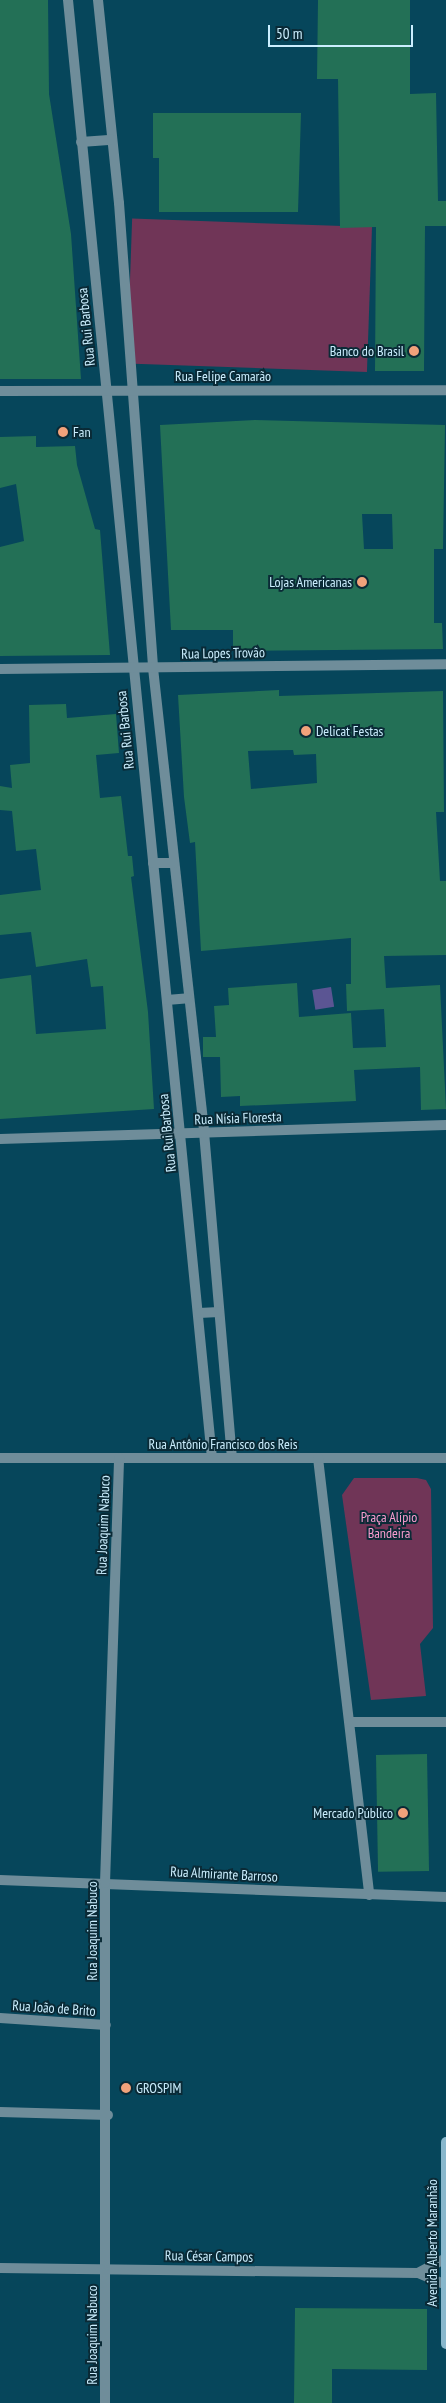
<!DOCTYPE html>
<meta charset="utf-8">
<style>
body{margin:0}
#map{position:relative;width:446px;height:2403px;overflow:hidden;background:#06465b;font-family:"PT Sans Narrow",sans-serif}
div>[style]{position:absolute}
.green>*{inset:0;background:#703557;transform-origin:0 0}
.water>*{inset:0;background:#5b5593;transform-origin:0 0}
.building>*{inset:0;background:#237056;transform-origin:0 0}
.street>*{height:10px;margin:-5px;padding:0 5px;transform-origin:5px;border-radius:5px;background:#6f8d9a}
.secondary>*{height:10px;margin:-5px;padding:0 5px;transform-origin:5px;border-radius:5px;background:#88b7cc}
.dots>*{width:14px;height:14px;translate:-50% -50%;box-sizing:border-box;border:2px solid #0a2a36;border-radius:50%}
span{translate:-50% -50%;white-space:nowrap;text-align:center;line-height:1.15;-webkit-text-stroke:4px #0a2a36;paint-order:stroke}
.street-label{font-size:14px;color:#cbeefe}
.poi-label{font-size:14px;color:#cbeefe}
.right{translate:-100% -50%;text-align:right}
.left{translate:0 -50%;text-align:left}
.park-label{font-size:14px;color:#fb9dd0}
.scale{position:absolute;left:268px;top:25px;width:145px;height:22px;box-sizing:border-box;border:2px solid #cbeefe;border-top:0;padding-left:6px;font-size:15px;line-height:18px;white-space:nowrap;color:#cbeefe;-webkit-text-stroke:4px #0a2a36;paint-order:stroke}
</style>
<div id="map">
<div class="green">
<div style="left:372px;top:227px;width:145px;height:240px;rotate:92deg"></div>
<div style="clip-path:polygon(354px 1478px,417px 1478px,426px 1480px,431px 1489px,433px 1628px,420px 1644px,426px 1696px,371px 1700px,342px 1495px)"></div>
</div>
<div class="water">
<div style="left:331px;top:987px;width:20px;height:19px;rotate:81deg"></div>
</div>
<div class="building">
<div style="clip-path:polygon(0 0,48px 0,49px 94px,71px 234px,81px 379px,0 379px)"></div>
<div style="clip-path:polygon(318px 0,410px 0,410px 94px,436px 93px,438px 201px,446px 201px,446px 226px,425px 226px,424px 371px,375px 371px,376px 227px,340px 228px,338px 79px,317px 79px)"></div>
<div style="clip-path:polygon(153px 113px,301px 113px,298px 212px,159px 212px,159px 158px,153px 158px)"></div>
<div style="clip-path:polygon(evenodd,255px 420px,445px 425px,443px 549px,434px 549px,434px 623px,442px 623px,443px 649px,233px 651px,233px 630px,171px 630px,160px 425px,255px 420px,362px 514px,392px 514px,393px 549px,364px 549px,362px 514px)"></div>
<div style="clip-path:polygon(36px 436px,36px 447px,75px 446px,77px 465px,95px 529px,100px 530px,110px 655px,0 656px,0 547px,24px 541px,16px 484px,0 488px,0 437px)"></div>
<div style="clip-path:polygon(evenodd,279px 690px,279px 696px,443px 691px,444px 812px,436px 812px,440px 881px,446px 881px,446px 955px,384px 956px,386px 988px,440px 985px,446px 1109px,421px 1110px,420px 1067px,354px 1070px,356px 1101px,240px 1106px,240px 1096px,221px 1097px,220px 1057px,203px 1057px,203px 1037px,216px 1037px,214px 1006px,229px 1005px,228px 988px,297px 983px,299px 1017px,351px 1013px,353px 1048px,386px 1047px,384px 1009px,347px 1011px,346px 984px,351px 984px,351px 938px,201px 951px,195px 842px,190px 843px,184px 797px,178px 695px,279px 690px,293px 750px,294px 755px,316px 754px,317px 783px,251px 789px,248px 751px,293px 750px)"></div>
<div style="clip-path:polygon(66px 704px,67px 718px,116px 714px,119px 753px,96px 755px,100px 798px,121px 796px,128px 856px,132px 856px,134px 876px,131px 877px,148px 1012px,154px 1109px,0 1119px,0 979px,31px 975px,36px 1034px,106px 1029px,103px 986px,91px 987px,87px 959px,36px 967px,31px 932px,0 935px,0 895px,41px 890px,36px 849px,16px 851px,12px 811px,0 810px,0 786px,12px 788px,10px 765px,30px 763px,29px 705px)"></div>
<div style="left:427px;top:1754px;width:117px;height:51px;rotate:89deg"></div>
<div style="clip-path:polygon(295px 2308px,427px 2309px,427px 2370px,332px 2369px,332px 2403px,294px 2403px)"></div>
</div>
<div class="street">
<div style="left:68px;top:0;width:1465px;rotate:84.36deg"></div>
<div style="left:98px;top:0;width:204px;rotate:84.1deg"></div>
<div style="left:119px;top:203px;width:466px;rotate:85.8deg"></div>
<div style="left:153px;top:668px;width:467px;rotate:83.7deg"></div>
<div style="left:204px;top:1132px;width:327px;rotate:85.1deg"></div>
<div style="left:81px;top:142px;width:31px;rotate:-4deg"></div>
<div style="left:0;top:391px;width:446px;rotate:-0.1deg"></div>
<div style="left:0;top:669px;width:446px;rotate:-0.6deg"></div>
<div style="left:153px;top:863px;width:21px"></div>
<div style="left:167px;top:1000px;width:21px;rotate:-5deg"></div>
<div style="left:0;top:1139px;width:446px;rotate:-1.8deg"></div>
<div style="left:199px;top:1313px;width:20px;rotate:-3deg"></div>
<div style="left:0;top:1458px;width:446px"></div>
<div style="left:318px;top:1458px;width:440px;rotate:83.3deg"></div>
<div style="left:350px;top:1722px;width:96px"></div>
<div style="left:0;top:1880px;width:446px;rotate:2.2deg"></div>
<div style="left:0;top:2018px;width:106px;rotate:3.8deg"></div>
<div style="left:0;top:2112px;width:108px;rotate:1.6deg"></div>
<div style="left:0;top:2268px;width:418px;rotate:0.7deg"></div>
<div style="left:418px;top:2273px;width:30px;rotate:23deg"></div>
<div style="left:418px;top:2273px;width:32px;rotate:-28deg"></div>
<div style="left:105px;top:2403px;width:520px;rotate:-90deg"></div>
<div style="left:105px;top:1883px;width:425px;rotate:-88.1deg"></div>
</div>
<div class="secondary">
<div style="left:446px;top:2142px;width:202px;rotate:90deg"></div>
</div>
<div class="dots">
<div style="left:414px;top:351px;background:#f1a27b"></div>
<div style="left:63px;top:432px;background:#f1a27b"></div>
<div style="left:362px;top:582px;background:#f1a27b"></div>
<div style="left:306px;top:731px;background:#f1a27b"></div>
<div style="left:403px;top:1813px;background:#f1a27b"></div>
<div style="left:126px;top:2088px;background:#f1a27b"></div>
</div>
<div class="street-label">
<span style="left:86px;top:327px;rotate:-96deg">Rua Rui Barbosa</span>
<span style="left:223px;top:376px">Rua Felipe Camarão</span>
<span style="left:223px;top:653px;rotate:-1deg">Rua Lopes Trovão</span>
<span style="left:125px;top:730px;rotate:-96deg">Rua Rui Barbosa</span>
<span style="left:238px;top:1118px;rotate:-2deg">Rua Nísia Floresta</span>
<span style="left:167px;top:1133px;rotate:-96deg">Rua Rui Barbosa</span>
<span style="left:223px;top:1444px">Rua Antônio Francisco dos Reis</span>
<span style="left:103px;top:1525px;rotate:-88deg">Rua Joaquim Nabuco</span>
<span style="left:224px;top:1874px;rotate:3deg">Rua Almirante Barroso</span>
<span style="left:92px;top:1931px;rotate:-90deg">Rua Joaquim Nabuco</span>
<span style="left:54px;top:2008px;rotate:4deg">Rua João de Brito</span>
<span style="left:432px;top:2243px;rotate:-90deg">Avenida Alberto Maranhão</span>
<span style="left:209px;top:2256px;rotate:1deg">Rua César Campos</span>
<span style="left:92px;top:2335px;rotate:-90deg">Rua Joaquim Nabuco</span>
</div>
<div class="poi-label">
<span class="right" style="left:404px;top:351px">Banco do Brasil</span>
<span class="left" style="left:73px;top:432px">Fan</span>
<span class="right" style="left:352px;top:582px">Lojas Americanas</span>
<span class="left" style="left:316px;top:731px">Delicat Festas</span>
<span class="right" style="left:393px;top:1813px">Mercado Público</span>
<span class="left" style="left:136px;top:2088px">GROSPIM</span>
</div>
<div class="park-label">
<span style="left:389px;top:1525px">Praça Alípio<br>Bandeira</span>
</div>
<div class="scale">50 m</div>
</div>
